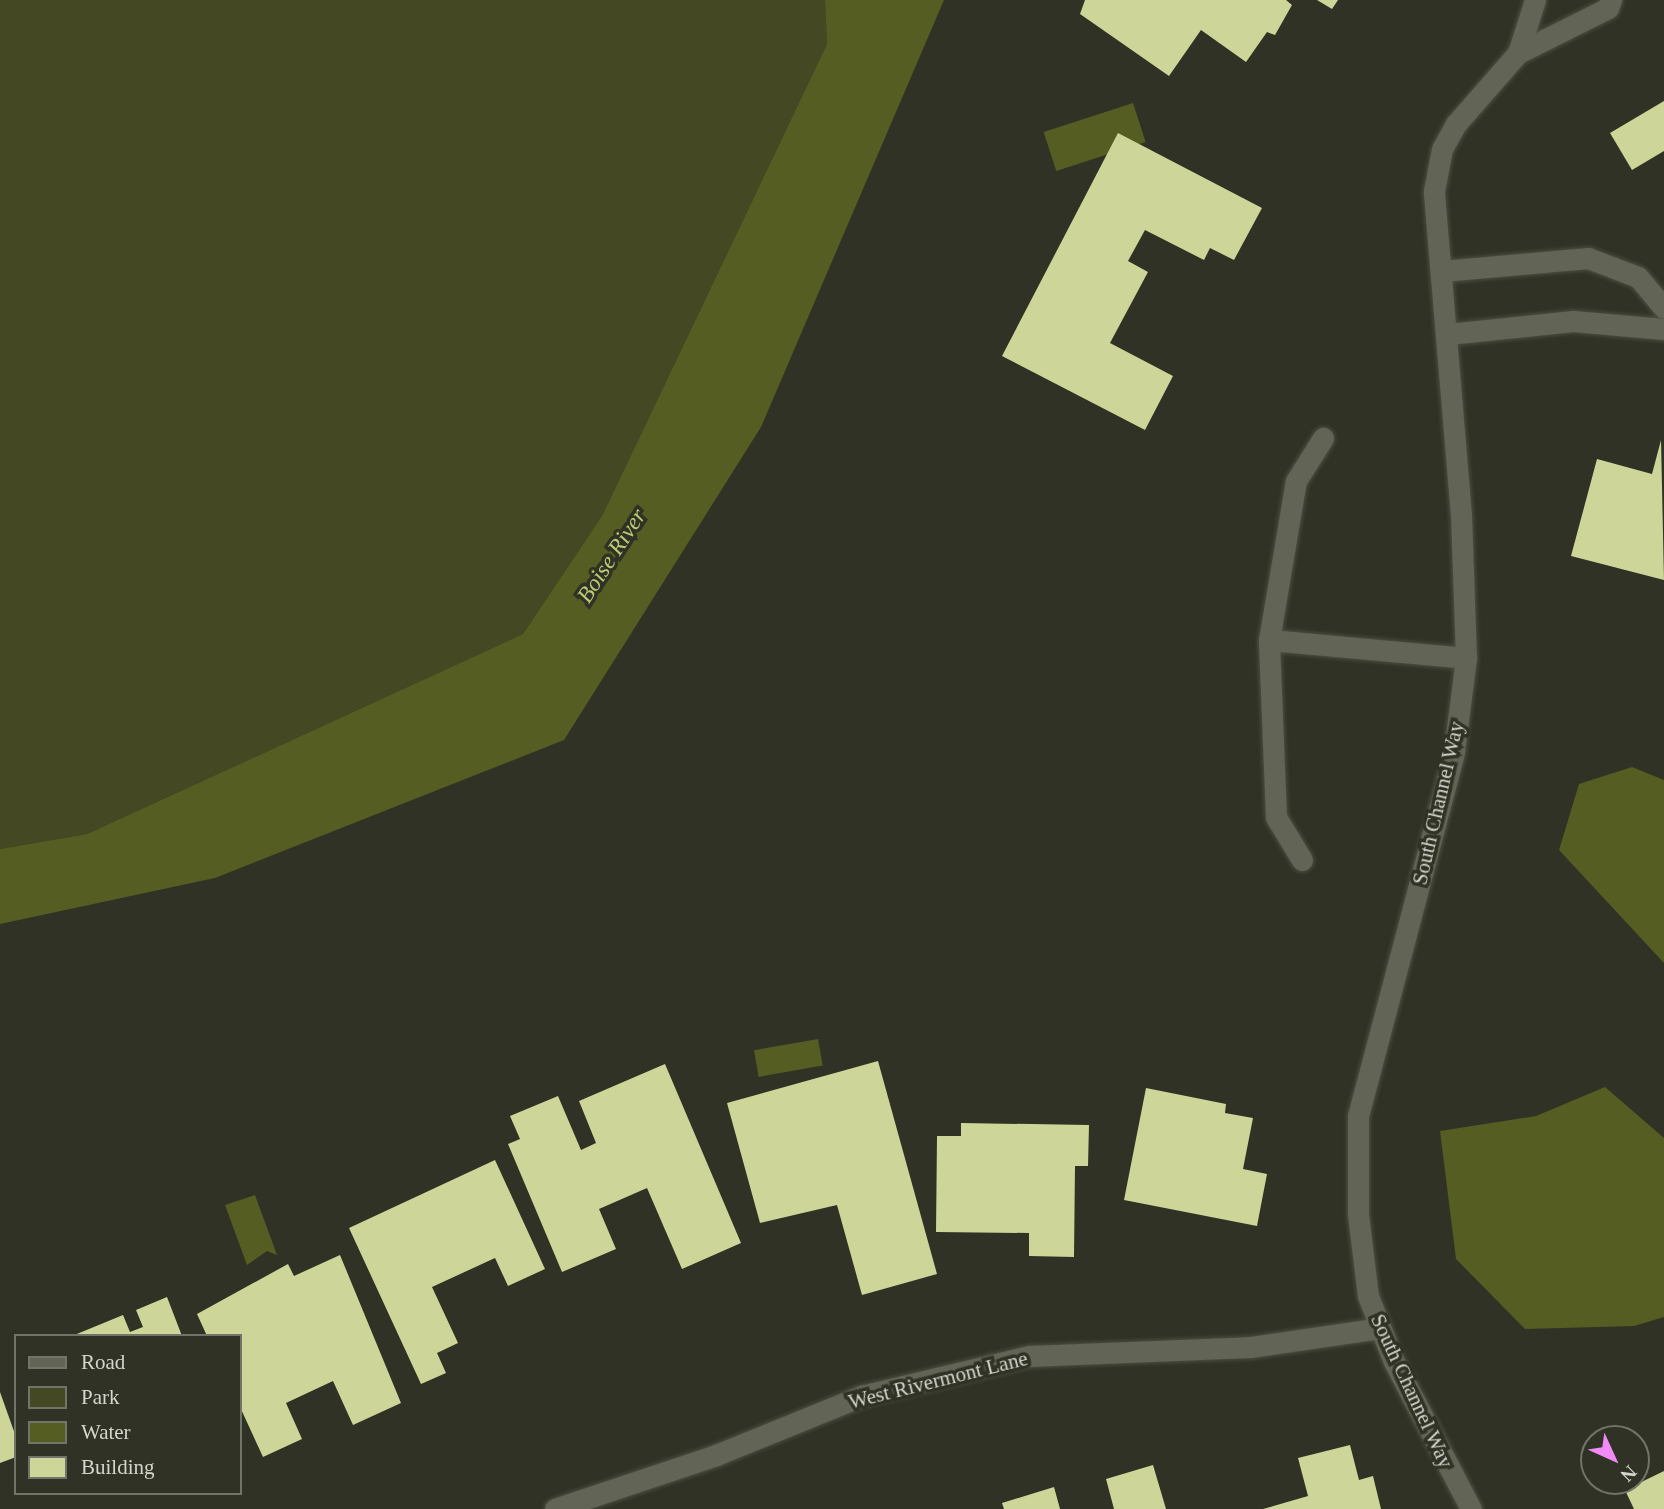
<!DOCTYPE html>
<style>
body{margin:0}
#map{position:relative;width:1664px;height:1509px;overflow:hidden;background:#2f3224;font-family:"Times New Roman",serif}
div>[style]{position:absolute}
.green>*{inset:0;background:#444823}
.water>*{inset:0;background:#565d22;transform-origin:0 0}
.building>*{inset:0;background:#cdd698}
.roads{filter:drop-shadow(0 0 2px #4d4e42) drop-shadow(0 0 2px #4d4e42)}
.street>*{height:21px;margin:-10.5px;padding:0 10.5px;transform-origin:10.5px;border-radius:10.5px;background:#626555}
span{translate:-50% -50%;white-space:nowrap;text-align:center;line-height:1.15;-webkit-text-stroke:7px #2f3224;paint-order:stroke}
.street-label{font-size:21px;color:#d4d6cd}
.water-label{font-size:23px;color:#bfcb74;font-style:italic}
.legend{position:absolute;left:14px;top:1334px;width:228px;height:161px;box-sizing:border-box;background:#2f3224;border:2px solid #717468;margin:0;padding:9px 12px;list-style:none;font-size:21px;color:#d4d6cd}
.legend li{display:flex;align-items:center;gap:14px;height:35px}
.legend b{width:35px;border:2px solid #717468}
.north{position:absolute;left:1580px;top:1425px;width:70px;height:70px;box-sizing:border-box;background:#2f3224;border:2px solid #717468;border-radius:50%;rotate:135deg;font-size:19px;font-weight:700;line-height:28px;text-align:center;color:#d4d6cd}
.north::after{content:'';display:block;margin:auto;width:24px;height:32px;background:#f08bf6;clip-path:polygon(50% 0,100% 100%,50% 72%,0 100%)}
</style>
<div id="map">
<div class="green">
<div style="clip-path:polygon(0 0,825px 0,827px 44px,602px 516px,523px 634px,87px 834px,0 849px)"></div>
</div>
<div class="water">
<div style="clip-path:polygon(825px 0,944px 0,761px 427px,564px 740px,215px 878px,0 924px,0 849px,87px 834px,523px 634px,602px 516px,827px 44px)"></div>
<div style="left:1133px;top:103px;width:41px;height:94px;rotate:72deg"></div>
<div style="clip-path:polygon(1632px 767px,1664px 780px,1664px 963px,1559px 850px,1579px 784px)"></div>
<div style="left:818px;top:1039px;width:27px;height:65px;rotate:80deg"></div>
<div style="clip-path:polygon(1605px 1087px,1664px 1138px,1664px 1317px,1634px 1326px,1525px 1329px,1456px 1259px,1440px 1131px,1536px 1116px)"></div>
<div style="clip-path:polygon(255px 1195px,277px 1255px,267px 1251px,247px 1265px,225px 1205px)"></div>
</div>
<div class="building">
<div style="clip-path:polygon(1085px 0,1286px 0,1292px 5px,1275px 35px,1267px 32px,1246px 62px,1201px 30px,1169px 76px,1080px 14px)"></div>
<div style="clip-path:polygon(1317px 0,1338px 0,1332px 9px)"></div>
<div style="clip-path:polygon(1664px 101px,1664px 151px,1632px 170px,1610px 133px)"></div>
<div style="clip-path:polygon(1118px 133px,1262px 208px,1234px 260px,1210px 248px,1204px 260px,1145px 230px,1128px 261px,1148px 272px,1110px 343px,1173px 376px,1145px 430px,1002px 356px)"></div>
<div style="clip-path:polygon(1661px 440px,1664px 580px,1571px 556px,1597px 459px,1652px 474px)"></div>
<div style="clip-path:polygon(878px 1061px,937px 1274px,862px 1295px,837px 1205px,760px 1223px,727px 1103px)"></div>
<div style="clip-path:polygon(665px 1064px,741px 1243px,682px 1269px,647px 1188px,599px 1209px,616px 1249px,562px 1272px,508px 1144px,520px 1139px,510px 1116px,558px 1096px,581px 1150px,596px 1143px,579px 1101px)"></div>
<div style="clip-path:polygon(1146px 1088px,1226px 1104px,1225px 1113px,1253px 1118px,1243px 1169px,1267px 1174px,1257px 1226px,1124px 1200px)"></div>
<div style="clip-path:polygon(961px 1123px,1089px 1125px,1088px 1166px,1075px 1166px,1074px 1257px,1029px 1256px,1029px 1233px,936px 1232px,937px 1136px,961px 1136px)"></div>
<div style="clip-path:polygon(495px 1160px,545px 1269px,508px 1286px,495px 1258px,432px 1287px,458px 1343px,437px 1353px,446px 1373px,421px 1384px,349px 1228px)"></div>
<div style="clip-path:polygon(340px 1255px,401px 1403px,353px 1425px,333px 1381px,286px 1403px,302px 1439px,263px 1457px,240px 1407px,240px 1336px,207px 1336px,197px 1314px,288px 1264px,294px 1276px)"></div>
<div style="clip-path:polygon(167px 1297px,182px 1336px,72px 1336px,123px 1315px,130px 1332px,143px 1327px,136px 1310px)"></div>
<div style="clip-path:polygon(0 1392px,16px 1437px,16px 1457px,0 1463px)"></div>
<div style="clip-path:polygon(1350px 1445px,1359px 1480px,1373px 1476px,1381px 1509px,1263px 1509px,1308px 1496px,1298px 1458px)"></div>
<div style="clip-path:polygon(1153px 1465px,1166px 1509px,1114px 1509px,1106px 1479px)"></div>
<div style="clip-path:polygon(1664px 1471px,1664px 1509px,1634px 1509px,1625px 1490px)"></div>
<div style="clip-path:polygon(1054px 1487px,1060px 1509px,1004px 1509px,1002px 1503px)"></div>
</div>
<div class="roads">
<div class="street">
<div style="left:1535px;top:0;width:56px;rotate:107.8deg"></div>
<div style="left:1518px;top:53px;width:101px;rotate:-26.6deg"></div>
<div style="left:1608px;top:8px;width:9px;rotate:-69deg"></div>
<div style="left:1442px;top:271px;width:147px;rotate:-5.1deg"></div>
<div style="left:1588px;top:258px;width:53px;rotate:20.8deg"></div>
<div style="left:1638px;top:277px;width:40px;rotate:50deg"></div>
<div style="left:1448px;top:334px;width:126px;rotate:-5.9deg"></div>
<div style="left:1573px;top:321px;width:91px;rotate:5deg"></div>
<div style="left:1269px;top:640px;width:198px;rotate:5.2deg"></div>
<div style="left:1302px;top:860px;width:50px;rotate:-121.2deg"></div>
<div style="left:1276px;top:817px;width:177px;rotate:-92.3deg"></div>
<div style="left:1269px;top:640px;width:161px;rotate:-80.4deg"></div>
<div style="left:1296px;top:481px;width:51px;rotate:-57.9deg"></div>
<div style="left:555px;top:1509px;width:170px;rotate:-18.5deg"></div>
<div style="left:716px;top:1455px;width:157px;rotate:-22.1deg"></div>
<div style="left:861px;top:1396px;width:173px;rotate:-13.4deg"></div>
<div style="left:1029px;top:1356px;width:221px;rotate:-2.3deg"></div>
<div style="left:1250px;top:1347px;width:131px;rotate:-8.3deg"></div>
<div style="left:1471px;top:1509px;width:166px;rotate:-117.6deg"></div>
<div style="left:1394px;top:1362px;width:71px;rotate:-111.5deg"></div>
<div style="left:1368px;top:1296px;width:83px;rotate:-97deg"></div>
<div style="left:1358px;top:1214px;width:98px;rotate:-90deg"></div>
<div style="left:1358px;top:1116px;width:376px;rotate:-75.2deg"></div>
<div style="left:1454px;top:752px;width:95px;rotate:-82.7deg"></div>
<div style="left:1466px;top:658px;width:143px;rotate:-92deg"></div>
<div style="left:1461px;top:515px;width:325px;rotate:-94.8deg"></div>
<div style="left:1434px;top:191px;width:43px;rotate:-79.2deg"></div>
<div style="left:1442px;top:149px;width:29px;rotate:-61deg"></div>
<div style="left:1456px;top:124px;width:94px;rotate:-48.9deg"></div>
</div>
</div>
<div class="street-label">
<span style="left:1438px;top:803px;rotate:-77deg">South Channel Way</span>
<span style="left:938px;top:1380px;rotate:-14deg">West Rivermont Lane</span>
<span style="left:1412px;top:1391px;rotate:65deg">South Channel Way</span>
</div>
<div class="water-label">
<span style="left:612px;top:556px;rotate:-57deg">Boise River</span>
</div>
<ul class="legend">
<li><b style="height:9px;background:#626555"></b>Road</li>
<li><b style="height:19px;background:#444823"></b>Park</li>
<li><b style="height:19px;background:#565d22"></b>Water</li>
<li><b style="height:19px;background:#cdd698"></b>Building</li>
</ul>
<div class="north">N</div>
</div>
